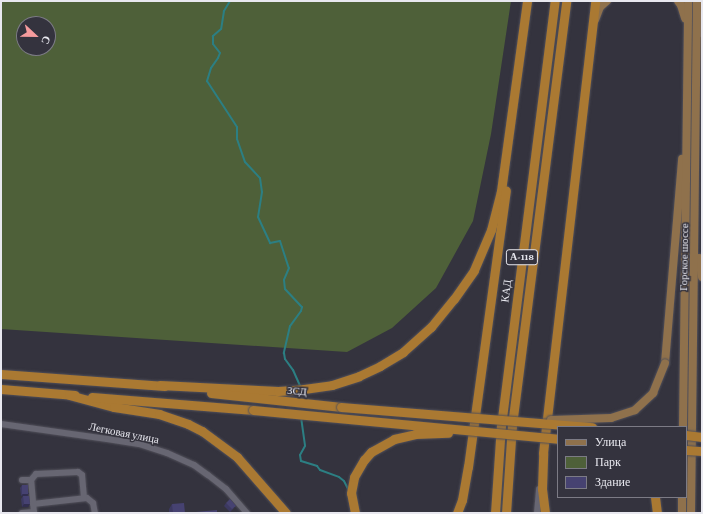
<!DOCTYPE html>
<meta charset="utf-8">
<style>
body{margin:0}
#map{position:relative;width:703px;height:514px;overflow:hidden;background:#34333e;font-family:"Crimson Pro",serif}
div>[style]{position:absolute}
.green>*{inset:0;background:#4e6039}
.stream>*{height:2px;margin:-1px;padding:0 1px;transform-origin:1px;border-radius:1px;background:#2c7f83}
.roads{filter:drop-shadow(0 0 1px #51505a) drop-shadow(0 0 1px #51505a)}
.minor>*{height:6px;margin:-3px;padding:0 3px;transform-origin:3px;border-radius:3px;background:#676672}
.major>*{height:8px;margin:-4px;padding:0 4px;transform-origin:4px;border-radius:4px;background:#8f714c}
.highway>*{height:9px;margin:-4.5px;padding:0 4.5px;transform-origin:4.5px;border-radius:4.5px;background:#aa7932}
.bridges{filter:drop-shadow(0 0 1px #51505a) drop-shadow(0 0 1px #51505a)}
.major-bridge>*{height:8px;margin:-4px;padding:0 4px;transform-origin:4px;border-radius:4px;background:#8f714c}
.highway-bridge>*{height:9px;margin:-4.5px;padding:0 4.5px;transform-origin:4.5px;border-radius:4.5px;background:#aa7932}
.wall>*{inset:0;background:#3c3961}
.shaded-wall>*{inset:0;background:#312e4f}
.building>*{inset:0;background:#464271;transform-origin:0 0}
span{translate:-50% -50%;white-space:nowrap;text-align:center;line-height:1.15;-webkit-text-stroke:3px #34333e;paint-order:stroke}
.shield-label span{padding:1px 3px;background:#34333e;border:1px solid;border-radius:3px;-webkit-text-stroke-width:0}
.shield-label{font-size:10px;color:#e8e8ef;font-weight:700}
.street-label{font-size:11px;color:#e8e8ef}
.frame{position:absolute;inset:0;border:2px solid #e8e8ef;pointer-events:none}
.legend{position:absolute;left:557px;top:426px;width:130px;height:72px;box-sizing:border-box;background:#34333e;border:1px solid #7c7b85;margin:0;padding:5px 7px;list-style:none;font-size:12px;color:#e8e8ef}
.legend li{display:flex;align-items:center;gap:8px;height:20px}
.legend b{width:20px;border:1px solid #7c7b85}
.north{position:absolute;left:16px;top:16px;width:40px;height:40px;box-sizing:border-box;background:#34333e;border:1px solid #7c7b85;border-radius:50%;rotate:112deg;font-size:11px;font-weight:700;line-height:16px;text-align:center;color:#e8e8ef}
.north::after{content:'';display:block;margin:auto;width:14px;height:18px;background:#f59b9d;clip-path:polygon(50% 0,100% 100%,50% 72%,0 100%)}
</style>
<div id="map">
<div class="green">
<div style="clip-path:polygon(evenodd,1px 1px,511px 1px,491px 134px,473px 221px,436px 288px,392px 328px,347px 352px,1px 329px,1px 1px,24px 24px,48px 24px,48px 48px,24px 48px,24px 24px)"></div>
</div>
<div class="stream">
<div style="left:230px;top:1px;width:12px;rotate:121deg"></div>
<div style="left:224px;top:11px;width:18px;rotate:99deg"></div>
<div style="left:221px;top:29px;width:11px;rotate:139deg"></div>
<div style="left:213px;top:36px;width:8px;rotate:90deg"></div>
<div style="left:213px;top:44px;width:11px;rotate:52deg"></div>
<div style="left:220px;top:53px;width:5px;rotate:112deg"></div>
<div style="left:218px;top:58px;width:12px;rotate:125deg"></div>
<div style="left:211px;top:68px;width:14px;rotate:107deg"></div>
<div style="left:207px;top:81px;width:55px;rotate:56.9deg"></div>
<div style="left:237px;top:127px;width:12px;rotate:90deg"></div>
<div style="left:237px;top:139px;width:24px;rotate:71deg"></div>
<div style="left:245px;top:162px;width:22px;rotate:47deg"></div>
<div style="left:260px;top:178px;width:14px;rotate:82deg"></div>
<div style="left:262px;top:192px;width:25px;rotate:99deg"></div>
<div style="left:258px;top:217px;width:29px;rotate:65deg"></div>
<div style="left:270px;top:243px;width:10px;rotate:-11deg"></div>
<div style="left:280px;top:241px;width:28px;rotate:72deg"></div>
<div style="left:289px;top:268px;width:13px;rotate:113deg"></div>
<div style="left:284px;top:280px;width:9px;rotate:84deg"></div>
<div style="left:285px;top:289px;width:25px;rotate:47deg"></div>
<div style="left:302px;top:307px;width:4px;rotate:104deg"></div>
<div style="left:301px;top:311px;width:19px;rotate:126deg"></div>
<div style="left:290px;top:326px;width:28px;rotate:103deg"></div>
<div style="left:284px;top:353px;width:6px;rotate:81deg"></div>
<div style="left:285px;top:359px;width:14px;rotate:54deg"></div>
<div style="left:293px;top:370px;width:17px;rotate:66deg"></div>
<div style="left:301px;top:417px;width:29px;rotate:82deg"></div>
<div style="left:305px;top:446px;width:10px;rotate:119deg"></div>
<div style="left:300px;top:455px;width:6px;rotate:81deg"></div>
<div style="left:301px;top:461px;width:17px;rotate:17deg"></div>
<div style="left:317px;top:466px;width:5px;rotate:53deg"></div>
<div style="left:320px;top:470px;width:20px;rotate:20deg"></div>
<div style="left:339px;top:477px;width:6px;rotate:39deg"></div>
<div style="left:344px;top:481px;width:9px;rotate:63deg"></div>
</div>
<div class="roads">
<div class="minor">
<div style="left:700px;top:34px;width:20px;rotate:-84deg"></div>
<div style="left:1px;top:424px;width:107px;rotate:8.1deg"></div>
<div style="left:107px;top:439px;width:32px;rotate:9deg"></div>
<div style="left:139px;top:444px;width:29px;rotate:18deg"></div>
<div style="left:167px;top:453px;width:30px;rotate:24deg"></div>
<div style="left:194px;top:465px;width:17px;rotate:36deg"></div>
<div style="left:208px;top:475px;width:23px;rotate:38deg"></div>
<div style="left:226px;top:489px;width:32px;rotate:49deg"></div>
<div style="left:22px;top:480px;width:9px"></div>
<div style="left:33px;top:504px;width:54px;rotate:-6.3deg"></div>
<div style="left:87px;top:498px;width:8px;rotate:40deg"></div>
<div style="left:93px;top:503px;width:10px;rotate:79deg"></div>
<div style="left:22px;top:513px;width:12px;rotate:-5deg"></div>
<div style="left:34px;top:513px;width:33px;rotate:-95deg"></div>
<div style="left:31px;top:480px;width:8px;rotate:-50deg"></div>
<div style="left:36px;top:474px;width:42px;rotate:-2.7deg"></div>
<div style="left:78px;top:472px;width:5px;rotate:37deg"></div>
<div style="left:82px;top:475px;width:23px;rotate:85deg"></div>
<div style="left:537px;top:513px;width:24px;rotate:-85deg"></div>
</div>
<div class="major">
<div style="left:678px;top:1px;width:5px;rotate:53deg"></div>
<div style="left:681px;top:5px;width:14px;rotate:73deg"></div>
<div style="left:595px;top:20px;width:14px;rotate:-69deg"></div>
<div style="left:600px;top:7px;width:9px;rotate:-41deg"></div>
<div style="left:699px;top:258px;width:19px;rotate:81deg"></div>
<div style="left:665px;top:363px;width:205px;rotate:-85.2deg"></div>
<div style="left:683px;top:427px;width:426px;rotate:-89.3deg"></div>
<div style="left:682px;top:513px;width:16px;rotate:-90deg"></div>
<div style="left:691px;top:513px;width:512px;rotate:-89.33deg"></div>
</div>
<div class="highway">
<div style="left:1px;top:374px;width:164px;rotate:4.2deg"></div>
<div style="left:160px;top:385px;width:118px;rotate:2.9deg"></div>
<div style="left:278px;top:391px;width:26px;rotate:-4deg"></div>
<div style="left:304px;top:389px;width:28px;rotate:-8deg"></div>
<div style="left:332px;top:385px;width:28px;rotate:-18deg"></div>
<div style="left:359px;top:376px;width:23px;rotate:-25deg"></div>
<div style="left:380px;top:366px;width:27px;rotate:-31deg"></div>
<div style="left:403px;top:352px;width:38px;rotate:-42deg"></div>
<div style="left:431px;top:327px;width:36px;rotate:-51deg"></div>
<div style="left:454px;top:299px;width:35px;rotate:-55deg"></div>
<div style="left:474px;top:270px;width:43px;rotate:-67deg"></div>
<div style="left:491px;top:230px;width:40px;rotate:-75.6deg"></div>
<div style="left:501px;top:191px;width:192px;rotate:-82.2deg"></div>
<div style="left:1px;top:389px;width:74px;rotate:4.6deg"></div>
<div style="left:211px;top:393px;width:131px;rotate:6.1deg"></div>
<div style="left:69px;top:395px;width:47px;rotate:14.9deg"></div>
<div style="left:114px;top:407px;width:46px;rotate:8.8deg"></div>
<div style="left:159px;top:414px;width:31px;rotate:19deg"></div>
<div style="left:188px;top:424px;width:16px;rotate:27deg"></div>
<div style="left:202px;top:431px;width:44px;rotate:36.6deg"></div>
<div style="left:237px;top:457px;width:74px;rotate:48.8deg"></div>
<div style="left:92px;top:397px;width:162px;rotate:4.6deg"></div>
<div style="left:655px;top:497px;width:16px;rotate:83deg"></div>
<div style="left:457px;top:513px;width:14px;rotate:-69deg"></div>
<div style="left:462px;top:500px;width:34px;rotate:-80deg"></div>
<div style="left:468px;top:467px;width:279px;rotate:-82.2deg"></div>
<div style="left:495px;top:513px;width:87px;rotate:-86.1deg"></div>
<div style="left:501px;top:426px;width:428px;rotate:-82.8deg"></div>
<div style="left:506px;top:513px;width:88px;rotate:-86.1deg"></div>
<div style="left:512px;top:425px;width:427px;rotate:-82.7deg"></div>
<div style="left:545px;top:513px;width:24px;rotate:-97deg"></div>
<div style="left:542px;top:489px;width:36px;rotate:-88deg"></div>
<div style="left:543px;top:453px;width:455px;rotate:-83.4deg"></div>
</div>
</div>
<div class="bridges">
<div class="major-bridge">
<div style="left:551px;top:420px;width:60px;rotate:-1.9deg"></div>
<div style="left:611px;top:418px;width:25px;rotate:-18deg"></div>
<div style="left:635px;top:410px;width:25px;rotate:-43deg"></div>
<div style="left:653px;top:393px;width:32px;rotate:-68deg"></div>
</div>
<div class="highway-bridge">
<div style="left:341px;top:407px;width:252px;rotate:4.6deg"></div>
<div style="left:253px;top:410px;width:306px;rotate:5.4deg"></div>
<div style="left:686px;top:435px;width:16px;rotate:7deg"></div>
<div style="left:686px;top:450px;width:16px;rotate:4deg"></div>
<div style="left:355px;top:513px;width:20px;rotate:-101deg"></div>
<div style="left:351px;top:493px;width:16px;rotate:-79deg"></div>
<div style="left:354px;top:477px;width:20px;rotate:-60deg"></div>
<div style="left:364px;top:460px;width:11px;rotate:-49deg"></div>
<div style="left:371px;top:452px;width:26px;rotate:-29deg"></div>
<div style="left:394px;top:439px;width:22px;rotate:-13deg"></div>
<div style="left:415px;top:434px;width:33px;rotate:-2deg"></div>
</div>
</div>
<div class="wall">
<div style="clip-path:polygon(22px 485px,29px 493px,27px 496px,28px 507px,22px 507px,21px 499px,23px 496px,21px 496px,20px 488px)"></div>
<div style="clip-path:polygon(226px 503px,234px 508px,230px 512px,224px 506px)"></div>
<div style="clip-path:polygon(172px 504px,185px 513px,217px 513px,169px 513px,169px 509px)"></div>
</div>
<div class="shaded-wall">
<div style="clip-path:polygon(29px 493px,27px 496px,21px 496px,23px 494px)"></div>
<div style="clip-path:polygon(24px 504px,30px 504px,28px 507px,22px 507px)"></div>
</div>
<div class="building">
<div style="left:22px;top:485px;width:6px;height:9px"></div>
<div style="clip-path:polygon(23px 496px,29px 496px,30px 504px,24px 504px)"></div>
<div style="clip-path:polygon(230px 499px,236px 506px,232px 509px,226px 503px)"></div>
<div style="clip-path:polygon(184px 503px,185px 513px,217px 510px,217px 513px,173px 513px,172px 504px)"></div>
</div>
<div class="shield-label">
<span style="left:522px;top:257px">А-118</span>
</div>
<div class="street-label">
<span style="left:684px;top:257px;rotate:-89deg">Горское шоссе</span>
<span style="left:506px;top:291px;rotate:-83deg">КАД</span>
<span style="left:297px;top:391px;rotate:5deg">ЗСД</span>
<span style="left:124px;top:433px;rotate:11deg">Легковая улица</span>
</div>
<div class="frame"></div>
<ul class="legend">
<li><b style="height:5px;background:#8f714c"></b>Улица</li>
<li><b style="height:11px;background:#4e6039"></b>Парк</li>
<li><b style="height:11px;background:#464271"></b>Здание</li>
</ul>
<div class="north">С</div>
</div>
